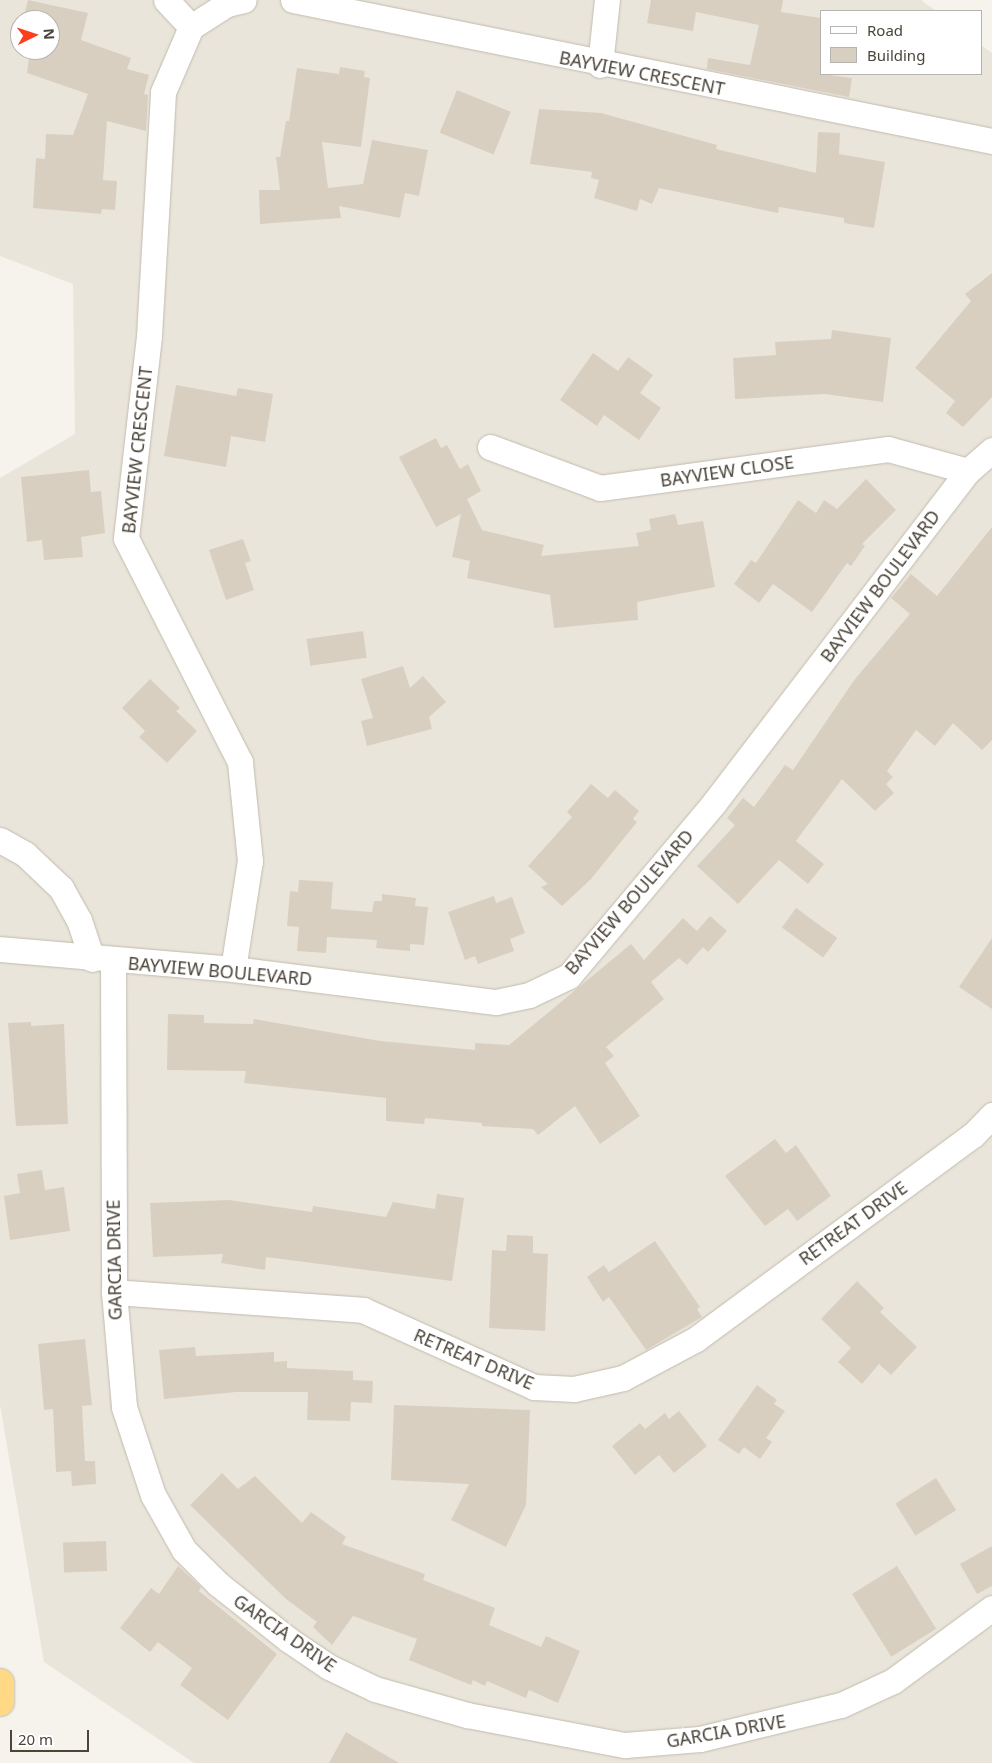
<!DOCTYPE html>
<style>
body{margin:0}
#map{position:relative;width:992px;height:1763px;overflow:hidden;background:#f6f3ec;font-family:"Noto Sans",sans-serif}
div>[style]{position:absolute}
.residential>*{inset:0;background:#eae5da}
.building>*{inset:0;background:#d8cfc1;transform-origin:0 0}
.roads{filter:drop-shadow(0 0 1px #c2bbae) drop-shadow(0 0 1px #c2bbae)}
.minor>*{height:25px;margin:-12.5px;padding:0 12.5px;transform-origin:12.5px;border-radius:12.5px;background:#fff}
.trunk>*{height:28px;margin:-14px;padding:0 14px;transform-origin:14px;border-radius:14px;background:#ffd985}
span{translate:-50% -50%;white-space:nowrap;text-align:center;line-height:1.15;-webkit-text-stroke:4px #fff;paint-order:stroke}
.street-label{font-size:18px;color:#4b4439}
.legend{position:absolute;left:820px;top:10px;width:162px;height:65px;box-sizing:border-box;background:#fff;border:1px solid #b7b4b0;margin:0;padding:6px 9px;list-style:none;font-size:15px;color:#4b4439}
.legend li{display:flex;align-items:center;gap:10px;height:25px}
.legend b{width:25px;border:1px solid #b7b4b0}
.north{position:absolute;left:10px;top:10px;width:50px;height:50px;box-sizing:border-box;background:#fff;border:1px solid #b7b4b0;border-radius:50%;rotate:86deg;font-size:14px;font-weight:700;line-height:20px;text-align:center;color:#4b4439}
.north::after{content:'';display:block;margin:auto;width:18px;height:22px;background:#fc3f1d;clip-path:polygon(50% 0,100% 100%,50% 72%,0 100%)}
.scale{position:absolute;left:10px;top:1730px;width:79px;height:22px;box-sizing:border-box;border:2px solid #4b4439;border-top:0;padding-left:6px;font-size:15px;line-height:18px;white-space:nowrap;color:#4b4439;-webkit-text-stroke:4px #fff;paint-order:stroke}
</style>
<div id="map">
<div class="residential">
<div style="clip-path:polygon(evenodd,0 0,921px 0,936px 11px,821px 11px,821px 74px,981px 74px,981px 45px,992px 53px,992px 1763px,194px 1763px,44px 1662px,0 1405px,0 478px,75px 434px,73px 284px,0 256px,0 0,20px 20px,50px 20px,50px 50px,20px 50px,20px 20px)"></div>
</div>
<div class="building">
<div style="clip-path:polygon(28px 0,88px 13px,81px 40px,131px 58px,127px 69px,149px 75px,144px 94px,148px 95px,146px 131px,107px 121px,103px 180px,117px 181px,115px 210px,102px 209px,101px 214px,33px 208px,36px 158px,45px 159px,46px 134px,73px 135px,88px 94px,27px 73px,30px 50px,50px 50px,50px 20px,23px 20px)"></div>
<div style="clip-path:polygon(651px 0,783px 0,781px 12px,821px 18px,821px 74px,852px 78px,849px 97px,707px 69px,708px 58px,750px 65px,759px 25px,696px 12px,693px 31px,647px 23px)"></div>
<div style="clip-path:polygon(340px 67px,365px 71px,364px 77px,370px 78px,361px 147px,322px 142px,328px 188px,363px 184px,372px 140px,428px 150px,419px 196px,405px 193px,400px 218px,339px 206px,341px 218px,260px 224px,259px 190px,280px 190px,276px 157px,280px 157px,286px 121px,289px 121px,297px 68px,339px 74px)"></div>
<div style="left:457px;top:90px;width:58px;height:46px;rotate:22deg"></div>
<div style="clip-path:polygon(539px 109px,601px 113px,717px 145px,716px 149px,816px 173px,818px 132px,840px 133px,839px 154px,885px 162px,874px 228px,844px 223px,844px 218px,779px 207px,778px 213px,659px 188px,652px 204px,640px 199px,637px 211px,594px 198px,599px 180px,591px 178px,592px 172px,530px 164px)"></div>
<div style="clip-path:polygon(992px 273px,992px 397px,963px 427px,946px 413px,955px 401px,915px 368px,971px 301px,965px 294px)"></div>
<div style="clip-path:polygon(832px 330px,891px 338px,883px 402px,825px 394px,735px 399px,733px 358px,776px 355px,775px 342px,831px 339px)"></div>
<div style="clip-path:polygon(593px 353px,618px 371px,628px 357px,653px 375px,640px 393px,661px 408px,639px 440px,604px 415px,597px 426px,560px 400px)"></div>
<div style="clip-path:polygon(176px 385px,236px 396px,238px 388px,273px 394px,265px 442px,231px 436px,226px 467px,164px 456px)"></div>
<div style="clip-path:polygon(436px 438px,441px 448px,447px 445px,460px 469px,468px 464px,481px 491px,467px 499px,482px 530px,544px 545px,541px 556px,639px 546px,636px 533px,651px 530px,649px 519px,675px 514px,678px 525px,703px 521px,715px 587px,637px 602px,638px 620px,554px 628px,550px 595px,467px 578px,470px 561px,452px 557px,461px 514px,436px 527px,399px 457px)"></div>
<div style="clip-path:polygon(89px 470px,91px 492px,101px 491px,105px 533px,81px 537px,83px 557px,44px 560px,42px 540px,27px 542px,21px 477px)"></div>
<div style="clip-path:polygon(866px 479px,896px 510px,862px 544px,865px 546px,851px 566px,847px 563px,812px 612px,773px 584px,759px 603px,734px 584px,751px 560px,756px 563px,798px 500px,816px 513px,824px 500px,837px 509px)"></div>
<div style="clip-path:polygon(992px 527px,992px 740px,982px 750px,953px 723px,935px 746px,916px 730px,887px 771px,893px 777px,886px 784px,894px 793px,875px 811px,842px 779px,796px 841px,824px 864px,808px 884px,779px 860px,738px 904px,697px 866px,735px 825px,727px 818px,743px 798px,754px 807px,785px 765px,793px 770px,855px 679px,910px 614px,891px 598px,911px 574px,937px 596px)"></div>
<div style="clip-path:polygon(243px 539px,251px 561px,245px 563px,254px 590px,226px 600px,209px 550px)"></div>
<div style="left:363px;top:631px;width:27px;height:57px;rotate:82deg"></div>
<div style="clip-path:polygon(403px 666px,410px 688px,423px 676px,446px 702px,429px 717px,432px 729px,367px 746px,361px 721px,373px 718px,361px 679px)"></div>
<div style="clip-path:polygon(150px 679px,180px 708px,176px 711px,197px 731px,167px 763px,139px 737px,145px 731px,122px 708px)"></div>
<div style="clip-path:polygon(591px 784px,608px 798px,615px 790px,639px 811px,633px 819px,637px 822px,591px 879px,562px 906px,541px 887px,548px 884px,528px 866px,572px 817px,567px 812px)"></div>
<div style="clip-path:polygon(299px 880px,333px 882px,331px 909px,372px 912px,374px 901px,382px 901px,382px 894px,416px 898px,415px 906px,428px 907px,424px 945px,410px 944px,410px 951px,376px 948px,377px 940px,327px 937px,326px 953px,297px 951px,299px 927px,287px 926px,290px 891px,298px 892px)"></div>
<div style="clip-path:polygon(494px 896px,496px 903px,512px 897px,525px 933px,510px 939px,514px 951px,478px 964px,475px 956px,465px 960px,448px 912px)"></div>
<div style="left:796px;top:908px;width:51px;height:24px;rotate:36deg"></div>
<div style="clip-path:polygon(710px 916px,727px 931px,708px 952px,703px 947px,687px 965px,679px 958px,651px 982px,664px 999px,606px 1047px,614px 1056px,605px 1063px,640px 1116px,600px 1144px,575px 1106px,538px 1135px,533px 1129px,482px 1126px,482px 1123px,425px 1118px,424px 1124px,386px 1121px,386px 1098px,244px 1083px,246px 1071px,167px 1070px,168px 1014px,204px 1015px,204px 1023px,253px 1024px,254px 1019px,380px 1041px,475px 1050px,475px 1043px,509px 1045px,631px 944px,644px 960px,683px 918px,697px 931px)"></div>
<div style="clip-path:polygon(992px 938px,992px 1009px,959px 987px)"></div>
<div style="clip-path:polygon(31px 1022px,31px 1026px,64px 1024px,68px 1124px,16px 1126px,8px 1023px)"></div>
<div style="clip-path:polygon(775px 1139px,786px 1153px,796px 1145px,831px 1196px,797px 1221px,788px 1209px,765px 1226px,725px 1176px)"></div>
<div style="clip-path:polygon(42px 1170px,45px 1190px,64px 1187px,70px 1231px,10px 1240px,4px 1196px,20px 1193px,17px 1174px)"></div>
<div style="clip-path:polygon(437px 1194px,464px 1198px,452px 1281px,266px 1257px,265px 1270px,221px 1263px,223px 1254px,153px 1257px,150px 1203px,229px 1200px,312px 1212px,313px 1206px,386px 1217px,393px 1202px,435px 1209px)"></div>
<div style="clip-path:polygon(507px 1235px,533px 1236px,533px 1253px,548px 1254px,545px 1331px,489px 1328px,492px 1250px,506px 1251px)"></div>
<div style="clip-path:polygon(655px 1241px,700px 1307px,697px 1309px,702px 1317px,646px 1350px,609px 1297px,603px 1302px,587px 1277px,604px 1265px,609px 1272px)"></div>
<div style="clip-path:polygon(857px 1281px,884px 1308px,880px 1312px,917px 1347px,891px 1375px,879px 1364px,862px 1384px,838px 1362px,851px 1348px,821px 1319px)"></div>
<div style="clip-path:polygon(85px 1339px,92px 1405px,82px 1406px,85px 1461px,95px 1461px,96px 1484px,72px 1486px,71px 1471px,56px 1472px,53px 1409px,44px 1410px,38px 1344px)"></div>
<div style="clip-path:polygon(195px 1347px,196px 1356px,274px 1352px,274px 1362px,287px 1361px,287px 1368px,353px 1371px,353px 1380px,373px 1381px,372px 1403px,351px 1402px,350px 1421px,307px 1420px,308px 1392px,236px 1392px,164px 1399px,159px 1350px)"></div>
<div style="clip-path:polygon(757px 1385px,777px 1400px,774px 1404px,785px 1411px,766px 1438px,772px 1442px,760px 1459px,744px 1447px,739px 1454px,718px 1440px)"></div>
<div style="clip-path:polygon(394px 1405px,530px 1410px,526px 1505px,506px 1547px,451px 1520px,469px 1484px,391px 1480px)"></div>
<div style="clip-path:polygon(679px 1411px,707px 1446px,674px 1473px,659px 1455px,635px 1475px,612px 1446px,640px 1423px,645px 1429px,665px 1413px,669px 1419px)"></div>
<div style="clip-path:polygon(222px 1473px,238px 1489px,255px 1476px,302px 1523px,311px 1512px,346px 1537px,342px 1544px,425px 1574px,423px 1580px,495px 1608px,489px 1625px,541px 1647px,546px 1636px,580px 1651px,558px 1703px,529px 1690px,526px 1698px,487px 1681px,485px 1686px,473px 1680px,471px 1685px,409px 1660px,417px 1639px,353px 1616px,332px 1645px,313px 1627px,317px 1622px,286px 1599px,190px 1505px)"></div>
<div style="left:936px;top:1478px;width:38px;height:48px;rotate:58deg"></div>
<div style="left:106px;top:1541px;width:30px;height:43px;rotate:88deg"></div>
<div style="clip-path:polygon(992px 1546px,992px 1586px,977px 1594px,960px 1564px)"></div>
<div style="clip-path:polygon(178px 1566px,201px 1587px,199px 1591px,277px 1654px,228px 1720px,180px 1685px,192px 1668px,158px 1642px,150px 1652px,120px 1628px,151px 1588px,159px 1594px)"></div>
<div style="left:897px;top:1566px;width:74px;height:53px;rotate:58deg"></div>
<div style="clip-path:polygon(346px 1732px,399px 1763px,329px 1763px)"></div>
</div>
<div class="roads">
<div class="minor">
<div style="left:166px;top:0;width:37px;rotate:47deg"></div>
<div style="left:293px;top:0;width:713px;rotate:11.4deg"></div>
<div style="left:600px;top:65px;width:65px;rotate:-83.9deg"></div>
<div style="left:490px;top:447px;width:117px;rotate:20.4deg"></div>
<div style="left:600px;top:488px;width:291px;rotate:-7.7deg"></div>
<div style="left:888px;top:449px;width:83px;rotate:15.4deg"></div>
<div style="left:0;top:840px;width:29px;rotate:29deg"></div>
<div style="left:25px;top:854px;width:50px;rotate:43.4deg"></div>
<div style="left:61px;top:888px;width:37px;rotate:61deg"></div>
<div style="left:79px;top:920px;width:41px;rotate:71.6deg"></div>
<div style="left:0;top:949px;width:234px;rotate:4.9deg"></div>
<div style="left:233px;top:969px;width:265px;rotate:7.2deg"></div>
<div style="left:496px;top:1002px;width:34px;rotate:-12deg"></div>
<div style="left:529px;top:995px;width:44px;rotate:-25.4deg"></div>
<div style="left:569px;top:976px;width:226px;rotate:-50deg"></div>
<div style="left:714px;top:803px;width:418px;rotate:-52.6deg"></div>
<div style="left:968px;top:471px;width:32px;rotate:-41deg"></div>
<div style="left:113px;top:961px;width:331px;rotate:89.8deg"></div>
<div style="left:114px;top:1292px;width:115px;rotate:85deg"></div>
<div style="left:124px;top:1407px;width:93px;rotate:71.8deg"></div>
<div style="left:153px;top:1495px;width:63px;rotate:60.6deg"></div>
<div style="left:184px;top:1550px;width:48px;rotate:45deg"></div>
<div style="left:218px;top:1584px;width:90px;rotate:38.3deg"></div>
<div style="left:289px;top:1640px;width:48px;rotate:34deg"></div>
<div style="left:329px;top:1667px;width:51px;rotate:25.6deg"></div>
<div style="left:375px;top:1689px;width:96px;rotate:15.8deg"></div>
<div style="left:467px;top:1715px;width:161px;rotate:10.8deg"></div>
<div style="left:625px;top:1745px;width:75px;rotate:-4.6deg"></div>
<div style="left:700px;top:1739px;width:145px;rotate:-13.6deg"></div>
<div style="left:841px;top:1705px;width:57px;rotate:-24.8deg"></div>
<div style="left:893px;top:1681px;width:123px;rotate:-36.4deg"></div>
<div style="left:233px;top:969px;width:109px;rotate:-81.1deg"></div>
<div style="left:250px;top:861px;width:100px;rotate:-95.8deg"></div>
<div style="left:240px;top:762px;width:251px;rotate:-117deg"></div>
<div style="left:126px;top:538px;width:203px;rotate:-83.5deg"></div>
<div style="left:149px;top:336px;width:244px;rotate:-86.7deg"></div>
<div style="left:163px;top:92px;width:71px;rotate:-66.7deg"></div>
<div style="left:191px;top:27px;width:43px;rotate:-32.6deg"></div>
<div style="left:227px;top:4px;width:17px;rotate:-13deg"></div>
<div style="left:114px;top:1292px;width:250px;rotate:4.1deg"></div>
<div style="left:363px;top:1310px;width:188px;rotate:24.2deg"></div>
<div style="left:534px;top:1387px;width:40px;rotate:2.9deg"></div>
<div style="left:574px;top:1389px;width:50px;rotate:-12.7deg"></div>
<div style="left:623px;top:1378px;width:83px;rotate:-28.1deg"></div>
<div style="left:696px;top:1339px;width:344px;rotate:-36.4deg"></div>
<div style="left:973px;top:1135px;width:28px;rotate:-46deg"></div>
</div>
<div class="trunk">
<div style="left:0;top:1683px;width:19px;rotate:90deg"></div>
</div>
</div>
<div class="street-label">
<span style="left:642px;top:73px;rotate:11deg">BAYVIEW CRESCENT</span>
<span style="left:137px;top:450px;rotate:-84deg">BAYVIEW CRESCENT</span>
<span style="left:727px;top:471px;rotate:-8deg">BAYVIEW CLOSE</span>
<span style="left:880px;top:586px;rotate:-53deg">BAYVIEW BOULEVARD</span>
<span style="left:629px;top:902px;rotate:-49deg">BAYVIEW BOULEVARD</span>
<span style="left:220px;top:971px;rotate:5deg">BAYVIEW BOULEVARD</span>
<span style="left:853px;top:1223px;rotate:-36deg">RETREAT DRIVE</span>
<span style="left:114px;top:1260px;rotate:-91deg">GARCIA DRIVE</span>
<span style="left:474px;top:1359px;rotate:23deg">RETREAT DRIVE</span>
<span style="left:285px;top:1633px;rotate:35deg">GARCIA DRIVE</span>
<span style="left:726px;top:1731px;rotate:-10deg">GARCIA DRIVE</span>
</div>
<ul class="legend">
<li><b style="height:6px;background:#fff"></b>Road</li>
<li><b style="height:14px;background:#d8cfc1"></b>Building</li>
</ul>
<div class="north">N</div>
<div class="scale">20 m</div>
</div>
